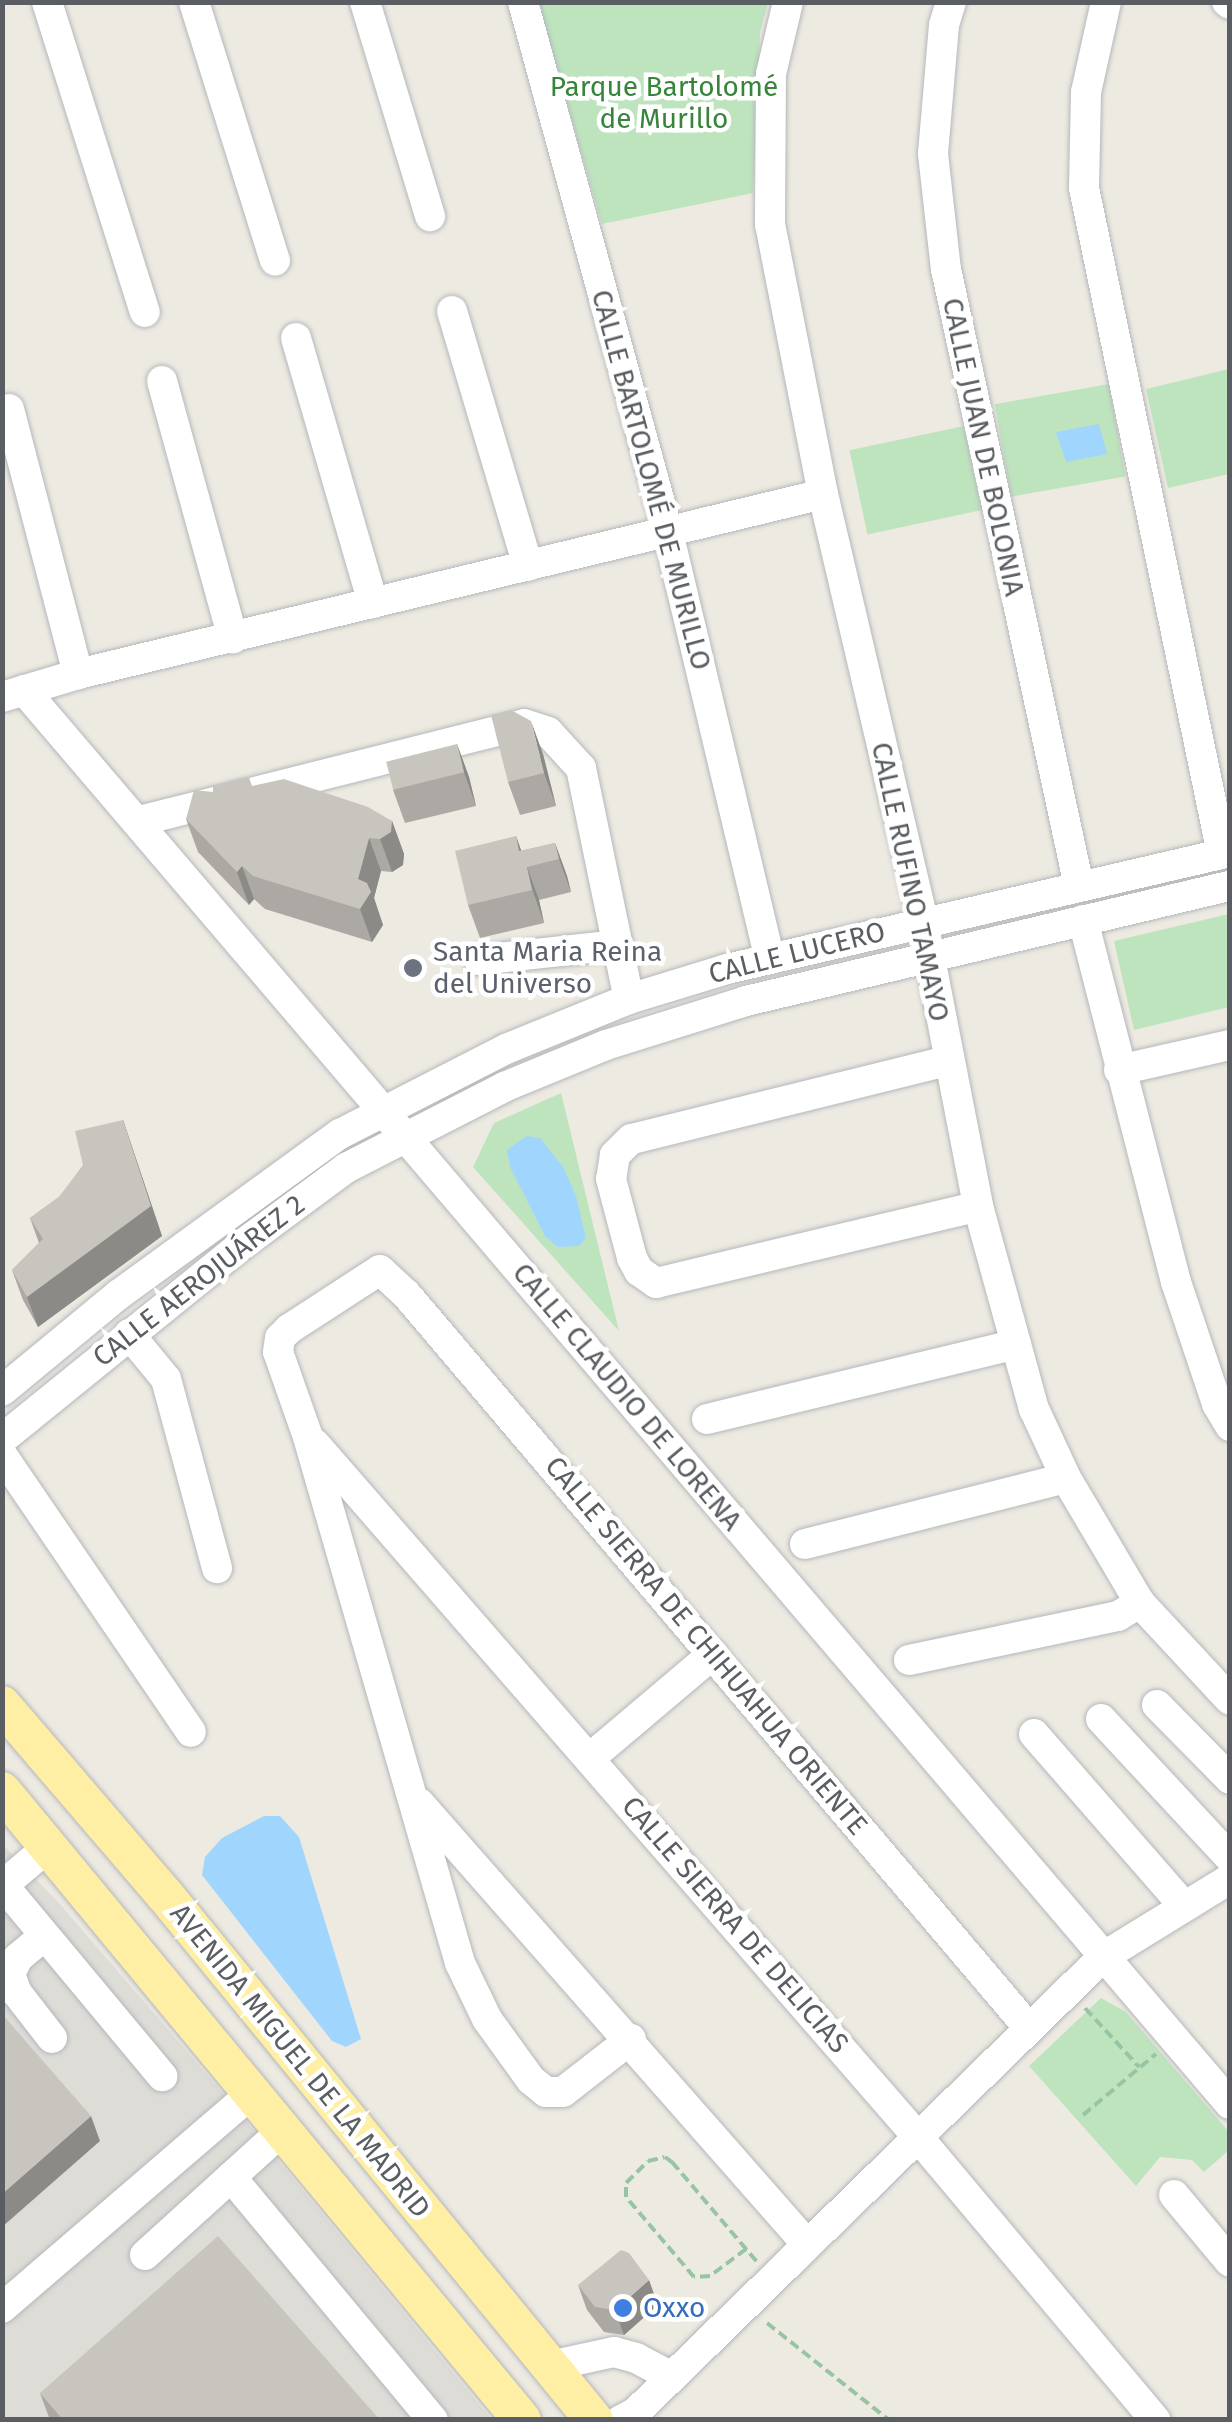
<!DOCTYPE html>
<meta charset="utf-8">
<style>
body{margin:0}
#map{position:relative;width:1232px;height:2422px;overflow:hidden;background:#edeae1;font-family:"Fira Sans",sans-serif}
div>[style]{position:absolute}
.industrial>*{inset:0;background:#dedcd6}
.green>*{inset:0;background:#bee4be;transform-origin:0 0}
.water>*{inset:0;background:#a0d5fe}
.path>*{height:4px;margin-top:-2px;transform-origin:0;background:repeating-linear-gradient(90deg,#97c5a4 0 10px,transparent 0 15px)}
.roads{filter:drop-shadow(0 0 2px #b4b7bc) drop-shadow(0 0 2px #b4b7bc)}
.minor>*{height:30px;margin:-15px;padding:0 15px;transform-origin:15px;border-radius:15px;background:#fff}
.major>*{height:38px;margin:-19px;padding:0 19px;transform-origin:19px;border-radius:19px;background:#feefa5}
.wall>*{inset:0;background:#aca9a4}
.shaded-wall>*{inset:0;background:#8c8a86}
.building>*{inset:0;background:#c8c5bf;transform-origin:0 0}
.dots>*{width:28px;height:28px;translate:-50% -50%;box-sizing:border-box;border:5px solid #fff;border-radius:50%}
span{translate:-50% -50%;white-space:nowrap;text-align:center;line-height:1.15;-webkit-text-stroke:9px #fff;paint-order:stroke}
.park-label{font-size:28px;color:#36853a}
.street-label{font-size:28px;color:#5a5e62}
.worship-label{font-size:28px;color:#5b616d}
.left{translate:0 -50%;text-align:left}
.shop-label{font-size:28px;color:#366cbe}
.frame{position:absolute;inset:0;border:5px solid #5a5e62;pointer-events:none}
</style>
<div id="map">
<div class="industrial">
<div style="clip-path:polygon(2px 1844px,59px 1903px,220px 2090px,491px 2419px,3px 2419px)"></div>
</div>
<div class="green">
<div style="clip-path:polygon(538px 3px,768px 3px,760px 32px,753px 193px,602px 224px)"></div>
<div style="clip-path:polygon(1229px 369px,1229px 474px,1168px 488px,1146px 389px)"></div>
<div style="left:1109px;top:384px;width:94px;height:116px;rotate:80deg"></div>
<div style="left:964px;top:426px;width:86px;height:117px;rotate:78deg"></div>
<div style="clip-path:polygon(1229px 914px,1229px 1007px,1134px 1030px,1114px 941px)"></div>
<div style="clip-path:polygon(561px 1093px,619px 1331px,473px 1167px,494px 1123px)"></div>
<div style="clip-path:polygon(1101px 1998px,1126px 2012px,1229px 2132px,1229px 2150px,1204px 2172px,1192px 2160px,1160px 2157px,1136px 2186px,1029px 2066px)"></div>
</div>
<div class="water">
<div style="clip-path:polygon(1099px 424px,1107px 454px,1066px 462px,1056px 432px)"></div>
<div style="clip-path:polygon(527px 1136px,540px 1138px,563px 1167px,576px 1196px,586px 1238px,579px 1246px,558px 1247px,545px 1236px,510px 1167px,507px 1150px)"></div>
<div style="clip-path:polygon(264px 1816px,280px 1816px,299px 1837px,361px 2039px,346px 2047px,332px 2041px,202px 1875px,205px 1857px,222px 1838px)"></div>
</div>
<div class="path">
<div style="left:1085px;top:2008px;width:80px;rotate:47.5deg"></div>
<div style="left:1083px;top:2115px;width:95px;rotate:-39.9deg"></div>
<div style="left:746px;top:2249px;width:45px;rotate:143.1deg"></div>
<div style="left:710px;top:2276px;width:16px;rotate:176deg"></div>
<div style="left:694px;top:2277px;width:105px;rotate:-130.4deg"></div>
<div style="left:626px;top:2197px;width:14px;rotate:-90deg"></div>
<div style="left:626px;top:2183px;width:31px;rotate:-45deg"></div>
<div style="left:648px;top:2161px;width:17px;rotate:-13deg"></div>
<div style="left:665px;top:2157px;width:9px;rotate:36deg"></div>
<div style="left:672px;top:2162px;width:131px;rotate:49.6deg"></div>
<div style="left:767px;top:2323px;width:156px;rotate:38.5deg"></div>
</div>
<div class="roads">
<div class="minor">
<div style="left:47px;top:2px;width:325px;rotate:72.5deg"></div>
<div style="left:194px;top:2px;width:271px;rotate:72.6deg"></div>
<div style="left:365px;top:2px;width:224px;rotate:73.1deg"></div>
<div style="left:523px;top:2px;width:549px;rotate:74.7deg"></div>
<div style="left:668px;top:532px;width:439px;rotate:76.6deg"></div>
<div style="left:788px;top:2px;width:74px;rotate:103.3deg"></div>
<div style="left:771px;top:74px;width:150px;rotate:90.4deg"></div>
<div style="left:770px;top:224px;width:275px;rotate:78.9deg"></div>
<div style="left:823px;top:494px;width:440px;rotate:76.8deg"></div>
<div style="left:923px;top:922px;width:289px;rotate:79deg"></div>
<div style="left:978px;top:1206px;width:211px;rotate:74.6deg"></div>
<div style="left:1034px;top:1409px;width:76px;rotate:65.1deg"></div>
<div style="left:1066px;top:1478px;width:145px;rotate:59.4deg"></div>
<div style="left:1140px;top:1603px;width:132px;rotate:47.1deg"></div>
<div style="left:951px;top:2px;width:24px;rotate:107deg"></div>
<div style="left:944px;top:25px;width:129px;rotate:94.9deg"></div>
<div style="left:933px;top:154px;width:116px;rotate:83.6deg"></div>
<div style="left:946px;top:269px;width:631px;rotate:77.84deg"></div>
<div style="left:1106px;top:2px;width:92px;rotate:102.5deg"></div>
<div style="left:1086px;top:92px;width:96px;rotate:91.2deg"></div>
<div style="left:1084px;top:188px;width:680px;rotate:78.29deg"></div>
<div style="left:1227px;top:2px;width:4px;rotate:34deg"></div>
<div style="left:452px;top:311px;width:266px;rotate:73.4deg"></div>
<div style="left:296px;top:338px;width:276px;rotate:73.8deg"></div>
<div style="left:162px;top:381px;width:267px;rotate:74.6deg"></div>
<div style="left:9px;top:409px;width:274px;rotate:75.4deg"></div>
<div style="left:24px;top:690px;width:1858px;rotate:49.54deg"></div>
<div style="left:2px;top:697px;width:79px;rotate:-16.8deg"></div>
<div style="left:78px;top:674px;width:766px;rotate:-13.58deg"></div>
<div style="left:139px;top:821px;width:397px;rotate:-14.1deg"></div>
<div style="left:524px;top:724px;width:25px;rotate:18deg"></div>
<div style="left:548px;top:732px;width:49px;rotate:47.5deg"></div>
<div style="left:581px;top:768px;width:236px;rotate:78.3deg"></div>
<div style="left:1083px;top:920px;width:374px;rotate:75.6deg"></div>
<div style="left:1176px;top:1282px;width:129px;rotate:71.4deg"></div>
<div style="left:1217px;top:1404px;width:26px;rotate:59deg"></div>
<div style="left:479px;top:960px;width:140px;rotate:-6.2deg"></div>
<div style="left:947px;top:1061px;width:325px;rotate:166.1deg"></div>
<div style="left:631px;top:1139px;width:23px;rotate:135deg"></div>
<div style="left:615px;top:1155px;width:24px;rotate:99deg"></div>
<div style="left:611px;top:1179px;width:82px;rotate:75.1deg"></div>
<div style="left:632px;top:1258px;width:15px;rotate:62deg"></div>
<div style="left:639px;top:1271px;width:21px;rotate:35deg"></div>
<div style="left:656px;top:1283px;width:331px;rotate:-13.4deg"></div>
<div style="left:1119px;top:1070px;width:114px;rotate:-12.7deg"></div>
<div style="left:129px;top:1334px;width:58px;rotate:50.6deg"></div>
<div style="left:166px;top:1379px;width:196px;rotate:74.9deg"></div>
<div style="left:2px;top:1391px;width:151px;rotate:-39.6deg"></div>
<div style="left:118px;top:1295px;width:274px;rotate:-36deg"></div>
<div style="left:340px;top:1134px;width:186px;rotate:-27.1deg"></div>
<div style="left:506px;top:1049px;width:133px;rotate:-22.1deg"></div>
<div style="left:629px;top:999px;width:102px;rotate:-17deg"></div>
<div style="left:727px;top:969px;width:516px;rotate:-13.09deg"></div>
<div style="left:707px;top:1419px;width:318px;rotate:-13.6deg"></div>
<div style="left:2px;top:1439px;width:310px;rotate:-39deg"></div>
<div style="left:243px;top:1244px;width:128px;rotate:-36.4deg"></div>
<div style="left:346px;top:1168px;width:178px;rotate:-27.1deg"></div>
<div style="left:504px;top:1087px;width:110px;rotate:-22.4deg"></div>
<div style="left:606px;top:1045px;width:147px;rotate:-17.4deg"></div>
<div style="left:746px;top:1001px;width:497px;rotate:-13.4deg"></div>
<div style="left:315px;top:1444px;width:917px;rotate:48.98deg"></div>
<div style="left:917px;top:2136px;width:371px;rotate:50deg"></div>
<div style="left:2px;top:1455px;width:335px;rotate:55.7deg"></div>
<div style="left:805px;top:1544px;width:269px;rotate:-14.2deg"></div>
<div style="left:909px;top:1660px;width:214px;rotate:-11.9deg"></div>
<div style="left:1118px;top:1616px;width:26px;rotate:-31deg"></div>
<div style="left:1157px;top:1705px;width:104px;rotate:45.4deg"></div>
<div style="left:1101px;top:1719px;width:190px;rotate:47.1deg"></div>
<div style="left:1034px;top:1734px;width:228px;rotate:48.9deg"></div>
<div style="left:590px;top:1758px;width:161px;rotate:-40.2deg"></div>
<div style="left:419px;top:1803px;width:586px;rotate:48.67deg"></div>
<div style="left:3px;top:1885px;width:249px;rotate:50.2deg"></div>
<div style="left:2px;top:1886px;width:60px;rotate:-40.3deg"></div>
<div style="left:44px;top:1936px;width:34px;rotate:140deg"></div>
<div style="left:18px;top:1958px;width:18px;rotate:117deg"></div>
<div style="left:10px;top:1974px;width:20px;rotate:70deg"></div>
<div style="left:17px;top:1993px;width:57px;rotate:52.1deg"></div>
<div style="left:631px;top:2039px;width:86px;rotate:142.1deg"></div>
<div style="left:563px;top:2092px;width:17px;rotate:180deg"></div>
<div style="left:546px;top:2092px;width:19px;rotate:-141deg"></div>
<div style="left:531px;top:2080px;width:75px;rotate:-125.8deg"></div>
<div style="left:487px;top:2019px;width:62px;rotate:-115.7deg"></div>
<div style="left:460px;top:1963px;width:548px;rotate:-106.12deg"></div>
<div style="left:308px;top:1437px;width:90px;rotate:-109.4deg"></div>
<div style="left:278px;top:1352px;width:14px;rotate:-82deg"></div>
<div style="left:280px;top:1338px;width:13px;rotate:-45deg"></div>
<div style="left:289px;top:1329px;width:108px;rotate:-33deg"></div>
<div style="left:380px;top:1270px;width:35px;rotate:43deg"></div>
<div style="left:406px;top:1294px;width:961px;rotate:49.68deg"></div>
<div style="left:231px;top:2177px;width:316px;rotate:50.3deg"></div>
<div style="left:1174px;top:2195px;width:87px;rotate:50.1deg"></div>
<div style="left:145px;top:2255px;width:189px;rotate:-42.2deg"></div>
<div style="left:2px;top:2308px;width:333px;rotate:-40.7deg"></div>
<div style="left:550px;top:2366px;width:66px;rotate:-12.3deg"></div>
<div style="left:614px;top:2352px;width:23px;rotate:15deg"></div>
<div style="left:636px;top:2358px;width:38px;rotate:28deg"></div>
<div style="left:621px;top:2420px;width:16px;rotate:-27deg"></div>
<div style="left:635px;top:2413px;width:653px;rotate:-44.26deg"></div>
<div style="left:1103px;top:1957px;width:149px;rotate:-31.6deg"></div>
</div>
<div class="major">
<div style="left:2px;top:1705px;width:250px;rotate:49.4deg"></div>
<div style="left:165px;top:1895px;width:678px;rotate:50.75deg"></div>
<div style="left:2px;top:1791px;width:816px;rotate:50.42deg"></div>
</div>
</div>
<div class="wall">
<div style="clip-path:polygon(457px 744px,469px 777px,476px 806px,405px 823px,393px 790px)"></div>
<div style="clip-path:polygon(543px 754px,556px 806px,520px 815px,508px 782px)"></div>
<div style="clip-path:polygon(252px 786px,392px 821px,404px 854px,403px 865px,392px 872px,381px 871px,374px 898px,383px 925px,372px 942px,265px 909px,254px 899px,249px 905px,198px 852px,186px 819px,213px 792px)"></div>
<div style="clip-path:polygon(516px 836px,521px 851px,555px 843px,567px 876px,571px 892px,539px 900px,544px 923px,480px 938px,468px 905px)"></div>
<div style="clip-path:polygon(123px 1120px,162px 1236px,38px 1327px,23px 1300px,12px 1270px,39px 1243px,30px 1218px,59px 1197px)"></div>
<div style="clip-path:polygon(578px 2285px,658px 2305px,624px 2335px,604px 2332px,587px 2310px)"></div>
<div style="clip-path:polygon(40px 2393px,380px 2420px,50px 2420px)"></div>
</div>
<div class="shaded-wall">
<div style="clip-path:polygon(531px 721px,543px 754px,556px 806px,544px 773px)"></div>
<div style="clip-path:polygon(457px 744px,469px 777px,476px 806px,464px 772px)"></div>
<div style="clip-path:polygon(392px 821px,404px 854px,403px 865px,392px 872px,380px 839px)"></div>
<div style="clip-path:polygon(516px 836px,539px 900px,544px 923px,519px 851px)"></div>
<div style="clip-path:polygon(369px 838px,381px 871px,374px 898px,383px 925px,372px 942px,360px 909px,358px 879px)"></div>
<div style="clip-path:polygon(555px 843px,567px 876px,571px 892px,559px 859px)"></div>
<div style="clip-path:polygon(242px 866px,254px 899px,249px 905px,237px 872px)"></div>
<div style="clip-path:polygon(123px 1120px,162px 1236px,38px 1327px,27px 1297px)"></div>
<div style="clip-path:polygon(91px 2116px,100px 2141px,2px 2227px,2px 2194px)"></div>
<div style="clip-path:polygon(649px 2280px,658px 2305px,624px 2335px,615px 2310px)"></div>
</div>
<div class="building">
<div style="clip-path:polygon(511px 710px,531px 721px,544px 773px,508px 782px,491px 715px)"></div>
<div style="left:457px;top:744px;width:29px;height:73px;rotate:76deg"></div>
<div style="clip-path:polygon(249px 777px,252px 786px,284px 779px,368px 807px,392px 821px,391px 832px,380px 839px,369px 838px,358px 879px,367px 883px,371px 892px,360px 909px,253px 876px,242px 866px,237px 872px,186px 819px,194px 790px,213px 792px,213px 786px)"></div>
<div style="clip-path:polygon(516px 836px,519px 851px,555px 843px,559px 859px,527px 867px,532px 890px,468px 905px,455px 851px)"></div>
<div style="clip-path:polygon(123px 1120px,151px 1206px,27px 1297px,12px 1270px,43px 1239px,30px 1218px,59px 1197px,83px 1165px,75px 1131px)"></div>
<div style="clip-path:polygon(2px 2014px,91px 2116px,2px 2194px)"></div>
<div style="clip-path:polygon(218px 2236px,380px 2420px,63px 2420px,40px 2393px)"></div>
<div style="clip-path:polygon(621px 2250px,629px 2253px,649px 2280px,615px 2310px,595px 2307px,578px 2285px)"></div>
</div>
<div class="dots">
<div style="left:413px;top:968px;background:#6b7280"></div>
<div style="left:623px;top:2308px;background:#3f7fe0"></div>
</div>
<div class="park-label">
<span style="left:664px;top:103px">Parque Bartolomé<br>de Murillo</span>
</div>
<div class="street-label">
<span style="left:983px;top:447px;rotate:78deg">CALLE JUAN DE BOLONIA</span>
<span style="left:651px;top:480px;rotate:75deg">CALLE BARTOLOMÉ DE MURILLO</span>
<span style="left:910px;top:882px;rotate:78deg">CALLE RUFINO TAMAYO</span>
<span style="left:797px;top:953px;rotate:-14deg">CALLE LUCERO</span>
<span style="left:199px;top:1281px;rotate:-38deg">CALLE AEROJUÁREZ 2</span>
<span style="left:627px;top:1397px;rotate:50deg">CALLE CLAUDIO DE LORENA</span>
<span style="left:706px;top:1646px;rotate:50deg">CALLE SIERRA DE CHIHUAHUA ORIENTE</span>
<span style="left:735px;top:1925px;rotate:49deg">CALLE SIERRA DE DELICIAS</span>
<span style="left:300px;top:2061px;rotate:51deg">AVENIDA MIGUEL DE LA MADRID</span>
</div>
<div class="worship-label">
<span class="left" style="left:433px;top:968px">Santa Maria Reina<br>del Universo</span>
</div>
<div class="shop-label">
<span class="left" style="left:643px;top:2308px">Oxxo</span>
</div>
<div class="frame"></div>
</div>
